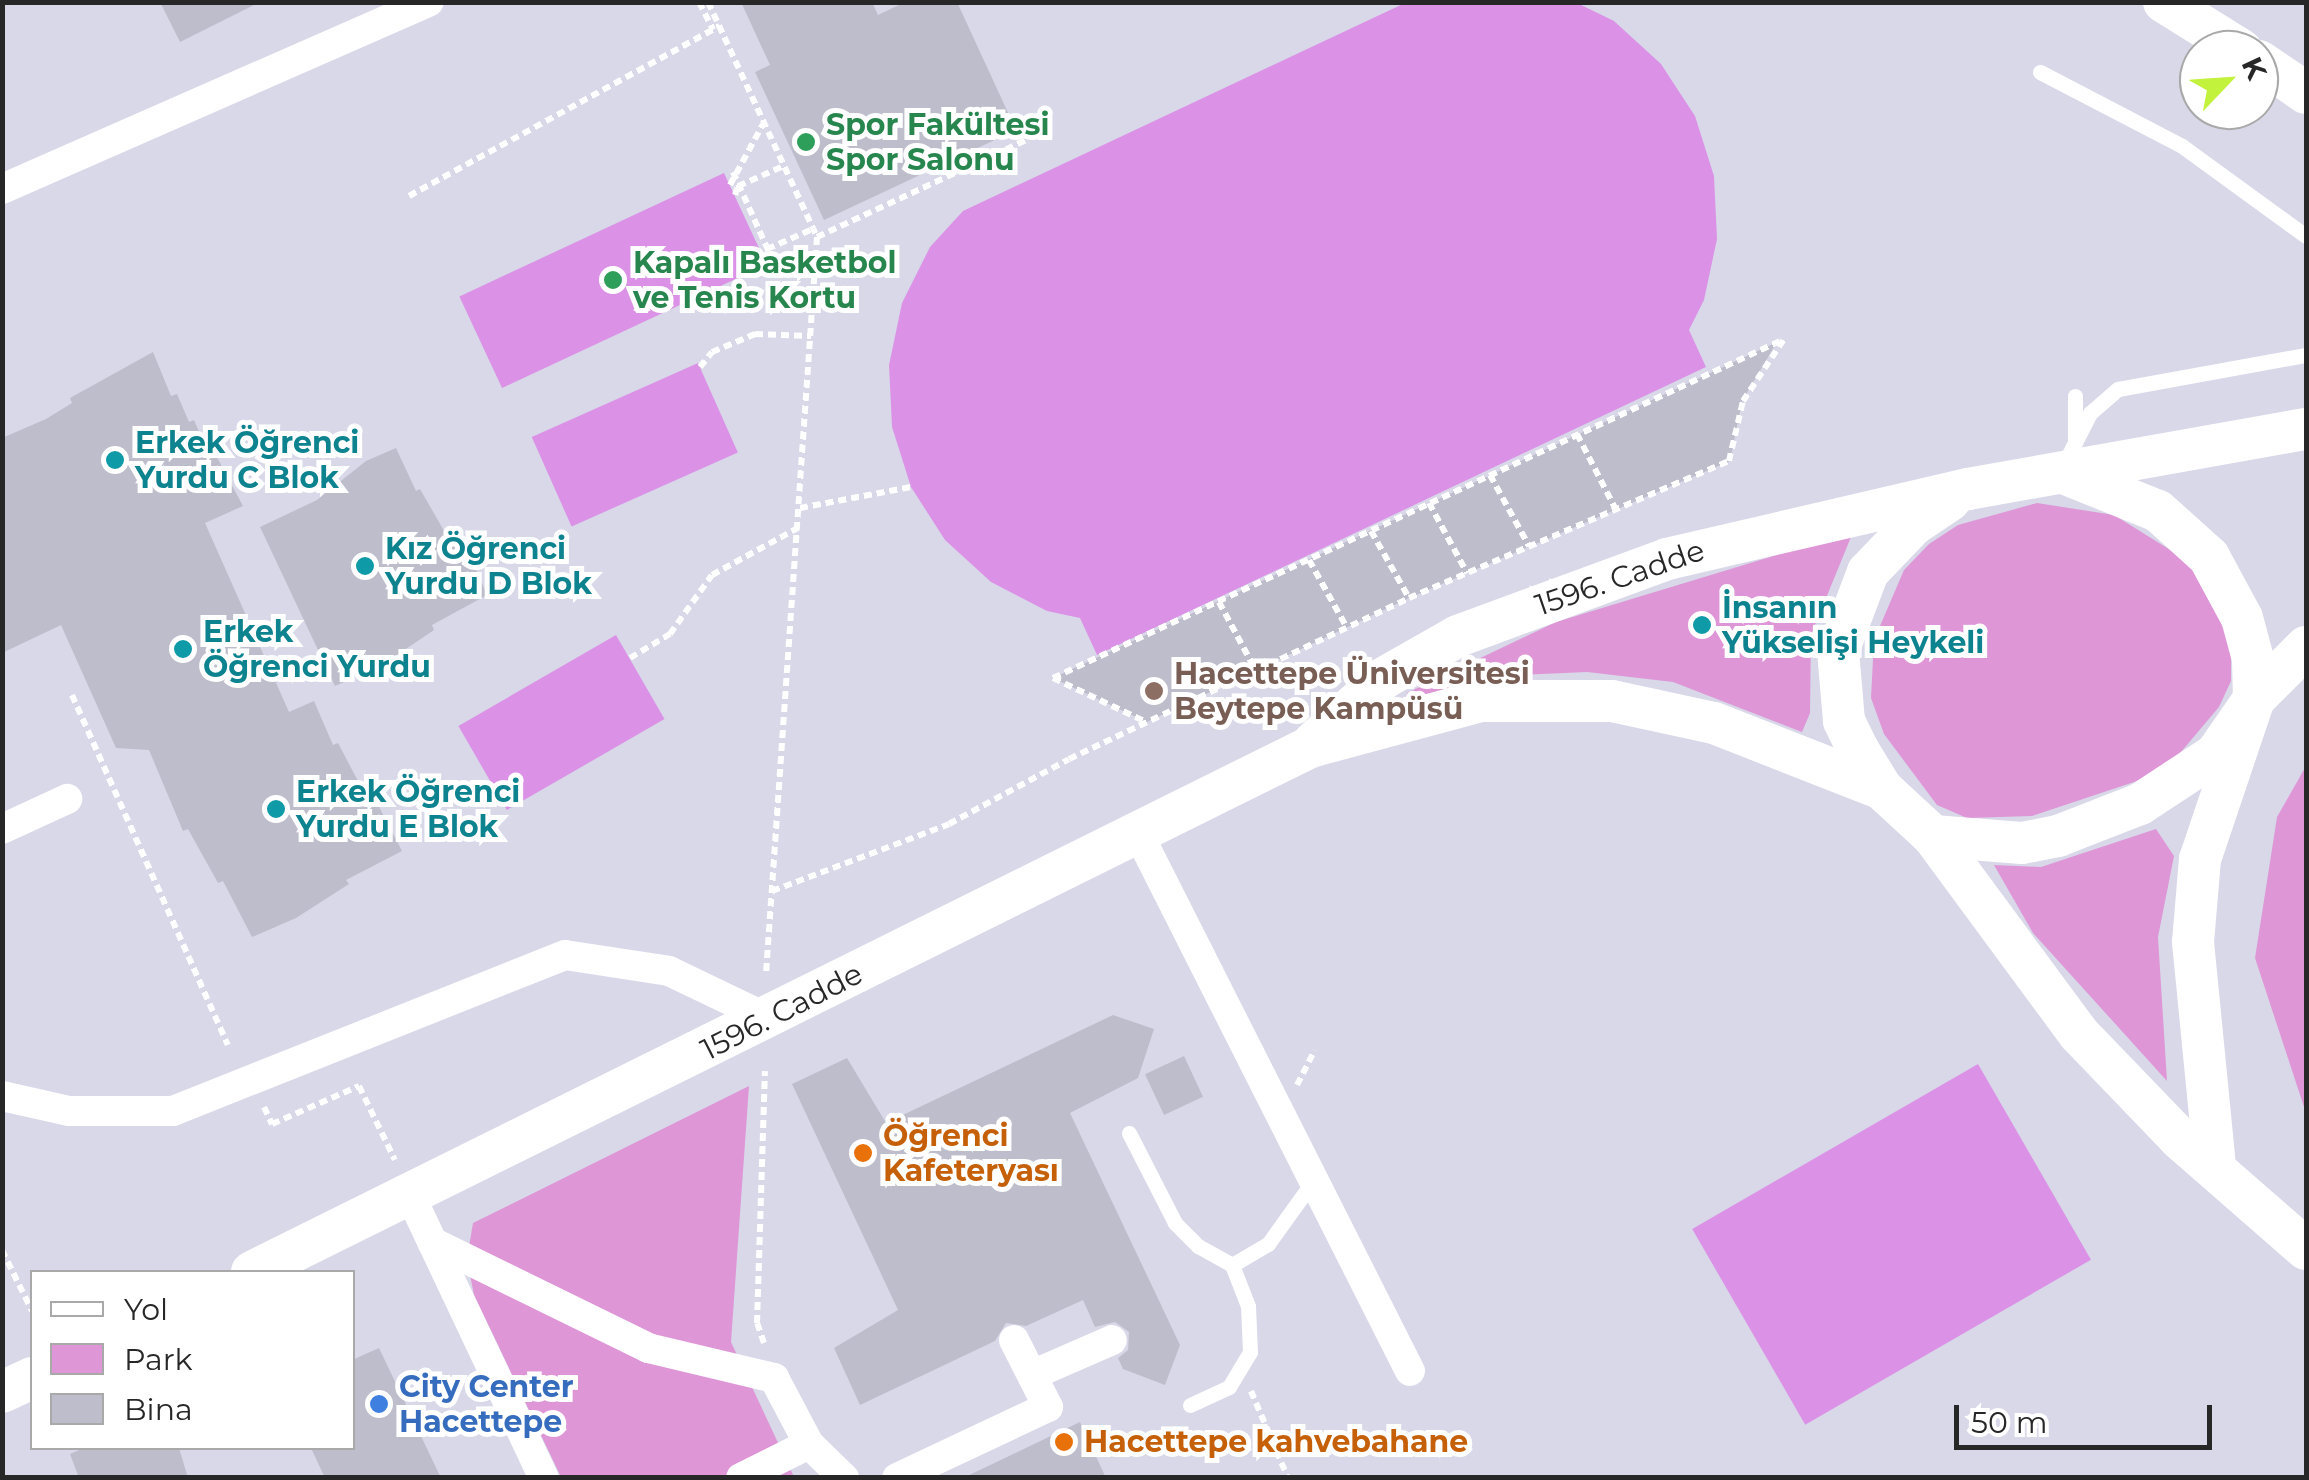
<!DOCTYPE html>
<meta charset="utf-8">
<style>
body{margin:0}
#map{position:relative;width:2309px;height:1480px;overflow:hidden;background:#d8d8e9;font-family:Montserrat,sans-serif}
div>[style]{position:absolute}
.green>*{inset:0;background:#de96d7}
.pitch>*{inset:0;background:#db92e6;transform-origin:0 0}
.building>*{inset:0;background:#bebdcb;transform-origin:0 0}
.path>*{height:6px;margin-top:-3px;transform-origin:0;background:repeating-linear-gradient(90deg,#fff 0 8px,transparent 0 13px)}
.lane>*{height:15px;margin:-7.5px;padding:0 7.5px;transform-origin:7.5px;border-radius:7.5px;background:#fff}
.street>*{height:30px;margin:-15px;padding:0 15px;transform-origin:15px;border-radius:15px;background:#fff}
.secondary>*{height:42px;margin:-21px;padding:0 21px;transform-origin:21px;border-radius:21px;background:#fff}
.dots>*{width:28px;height:28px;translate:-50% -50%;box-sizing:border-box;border:5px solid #fff;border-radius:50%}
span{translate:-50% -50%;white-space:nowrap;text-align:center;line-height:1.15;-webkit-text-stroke:10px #fff;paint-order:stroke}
.leisure-label{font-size:30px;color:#27864d;font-weight:700}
.left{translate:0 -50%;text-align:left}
.culture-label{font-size:30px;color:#0d838f;font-weight:700}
.street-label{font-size:30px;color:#272727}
.education-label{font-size:30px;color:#785e54;font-weight:700}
.food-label{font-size:30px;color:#c56008;font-weight:700}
.shop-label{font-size:30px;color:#366cbe;font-weight:700}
.frame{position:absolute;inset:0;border:5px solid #272727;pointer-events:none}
.legend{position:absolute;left:30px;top:1270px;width:325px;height:180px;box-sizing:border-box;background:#fff;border:2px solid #a9a9a9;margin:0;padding:12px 18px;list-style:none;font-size:30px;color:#272727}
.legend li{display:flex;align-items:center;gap:20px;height:50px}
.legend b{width:50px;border:2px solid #a9a9a9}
.north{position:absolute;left:2179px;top:30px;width:100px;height:100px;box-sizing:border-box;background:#fff;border:2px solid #a9a9a9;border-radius:50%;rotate:65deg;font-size:28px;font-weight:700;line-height:40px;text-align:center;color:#272727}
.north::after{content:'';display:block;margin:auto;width:35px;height:45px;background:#c2f23c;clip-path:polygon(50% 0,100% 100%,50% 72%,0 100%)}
.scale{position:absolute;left:1954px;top:1405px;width:258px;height:45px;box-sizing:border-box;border:5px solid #272727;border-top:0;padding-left:12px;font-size:30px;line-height:35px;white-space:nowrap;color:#272727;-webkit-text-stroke:8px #fff;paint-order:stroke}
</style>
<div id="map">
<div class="green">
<div style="clip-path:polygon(2037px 503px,2114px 515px,2188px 561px,2231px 641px,2231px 681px,2219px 707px,2175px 759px,2137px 781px,2032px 816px,1967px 818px,1937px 805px,1884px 734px,1871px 698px,1874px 640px,1904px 570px,1929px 544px,1958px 525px)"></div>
<div style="clip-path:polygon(1853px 532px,1811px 635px,1810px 713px,1802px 732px,1673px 682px,1587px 672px,1494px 676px,1408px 703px,1407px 693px,1556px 622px)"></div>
<div style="clip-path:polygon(2306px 766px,2306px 1113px,2255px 958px,2277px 817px)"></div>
<div style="clip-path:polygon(2156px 829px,2174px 856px,2158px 937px,2167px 1081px,2033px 933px,1994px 865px,2041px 867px)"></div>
<div style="clip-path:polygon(749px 1086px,731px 1342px,794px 1477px,561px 1477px,474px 1295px,467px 1259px,473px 1223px)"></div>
</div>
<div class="pitch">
<div style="clip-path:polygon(1405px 3px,1577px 3px,1614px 21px,1661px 64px,1695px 116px,1714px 176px,1717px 239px,1704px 300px,1689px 330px,1706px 367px,1097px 655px,1080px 618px,1047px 611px,991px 582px,945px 540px,911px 487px,892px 427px,889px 365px,902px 303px,930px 247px,963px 211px)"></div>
<div style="left:724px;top:173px;width:101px;height:292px;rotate:65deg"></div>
<div style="left:698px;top:363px;width:98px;height:182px;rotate:66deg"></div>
<div style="left:616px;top:635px;width:97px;height:182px;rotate:60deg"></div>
<div style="left:1978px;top:1064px;width:226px;height:330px;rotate:60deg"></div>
</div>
<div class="building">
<div style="clip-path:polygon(160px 2px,260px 2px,180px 42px)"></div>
<div style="clip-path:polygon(741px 2px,872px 2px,878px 15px,905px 2px,957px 2px,1016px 130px,824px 220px,755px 72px,770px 65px)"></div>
<div style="clip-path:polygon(1777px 342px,1742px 401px,1730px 461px,1409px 598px,1147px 722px,1053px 678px)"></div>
<div style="clip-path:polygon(153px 352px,171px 396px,177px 394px,189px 422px,194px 420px,206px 448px,211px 446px,243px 506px,205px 523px,289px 712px,314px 701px,333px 745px,338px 743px,367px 798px,373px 795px,402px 851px,346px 880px,349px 884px,296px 918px,252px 937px,223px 881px,218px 883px,188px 829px,183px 831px,149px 750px,116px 748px,61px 625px,2px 653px,2px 438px,46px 419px,72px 403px,70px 398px)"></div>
<div style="clip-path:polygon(396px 448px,416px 491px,420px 489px,451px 543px,456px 540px,469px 568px,474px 565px,487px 595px,432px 625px,434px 630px,382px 665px,335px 686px,260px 527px,317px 500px,366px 461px)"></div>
<div style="clip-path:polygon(1113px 1015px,1154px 1029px,1138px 1078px,1070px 1113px,1180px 1345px,1165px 1385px,1123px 1369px,1118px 1358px,1128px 1350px,1129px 1332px,1115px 1322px,1095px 1327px,1083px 1300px,1026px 1326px,1006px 1323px,995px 1341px,860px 1405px,834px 1348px,898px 1310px,792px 1084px,847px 1058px,886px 1123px)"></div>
<div style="left:1184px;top:1056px;width:45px;height:43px;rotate:65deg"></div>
<div style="clip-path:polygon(379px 1348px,441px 1478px,325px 1478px,311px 1448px,352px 1448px,352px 1360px)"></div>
<div style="clip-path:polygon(1080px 1422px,1106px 1478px,963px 1478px)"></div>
<div style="clip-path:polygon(84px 1448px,179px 1448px,188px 1478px,79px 1478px,70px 1454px)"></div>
</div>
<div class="path">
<div style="left:699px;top:2px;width:31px;rotate:63deg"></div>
<div style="left:708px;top:2px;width:259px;rotate:65.1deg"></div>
<div style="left:817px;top:237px;width:739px;rotate:93.96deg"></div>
<div style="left:733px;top:172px;width:98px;rotate:65.8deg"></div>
<div style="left:730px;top:185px;width:69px;rotate:-61.6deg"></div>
<div style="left:735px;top:195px;width:9px;rotate:-72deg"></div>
<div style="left:738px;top:186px;width:50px;rotate:-23.5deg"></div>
<div style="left:409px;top:196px;width:354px;rotate:-28.7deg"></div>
<div style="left:817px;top:237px;width:230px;rotate:-24.9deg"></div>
<div style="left:767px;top:249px;width:50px;rotate:-23.5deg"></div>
<div style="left:700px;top:367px;width:19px;rotate:-51deg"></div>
<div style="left:712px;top:352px;width:47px;rotate:-22.7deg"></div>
<div style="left:755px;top:334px;width:56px;rotate:2deg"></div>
<div style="left:1577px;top:434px;width:85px;rotate:62.8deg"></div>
<div style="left:1490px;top:475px;width:81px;rotate:61.2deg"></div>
<div style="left:1429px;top:503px;width:80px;rotate:61.5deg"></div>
<div style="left:800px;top:508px;width:113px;rotate:-10.7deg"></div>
<div style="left:1371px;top:531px;width:77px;rotate:60.4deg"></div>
<div style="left:1309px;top:560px;width:78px;rotate:60.8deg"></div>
<div style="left:1219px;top:602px;width:78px;rotate:61.8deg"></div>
<div style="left:630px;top:658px;width:47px;rotate:-31deg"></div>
<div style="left:670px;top:634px;width:72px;rotate:-54.6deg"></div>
<div style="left:712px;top:575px;width:98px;rotate:-28.7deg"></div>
<div style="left:1053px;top:678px;width:804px;rotate:-24.87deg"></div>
<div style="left:1053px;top:678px;width:103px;rotate:25.3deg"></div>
<div style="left:72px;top:695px;width:383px;rotate:66deg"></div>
<div style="left:772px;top:891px;width:189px;rotate:-20.7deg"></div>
<div style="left:949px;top:824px;width:136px;rotate:-28.4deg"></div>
<div style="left:1069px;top:759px;width:376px;rotate:-25.3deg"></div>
<div style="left:1409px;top:598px;width:348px;rotate:-23.2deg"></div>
<div style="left:1729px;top:461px;width:62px;rotate:-76.9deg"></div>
<div style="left:1743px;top:401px;width:74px;rotate:-56.5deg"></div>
<div style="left:1297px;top:1085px;width:39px;rotate:-63deg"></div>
<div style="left:264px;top:1107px;width:19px;rotate:65deg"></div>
<div style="left:272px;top:1124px;width:95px;rotate:-23.6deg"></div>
<div style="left:359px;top:1086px;width:82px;rotate:64.1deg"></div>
<div style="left:2px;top:1250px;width:68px;rotate:63.8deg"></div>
<div style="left:764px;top:1343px;width:21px;rotate:-109deg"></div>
<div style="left:757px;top:1323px;width:252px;rotate:-88.2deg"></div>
<div style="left:1251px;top:1391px;width:95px;rotate:67deg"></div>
</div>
<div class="lane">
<div style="left:2040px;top:72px;width:160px;rotate:27.5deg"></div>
<div style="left:2182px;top:146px;width:153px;rotate:36deg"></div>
<div style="left:2075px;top:440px;width:44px;rotate:-90deg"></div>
<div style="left:2062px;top:468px;width:62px;rotate:-63deg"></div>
<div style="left:2090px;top:413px;width:37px;rotate:-41deg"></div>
<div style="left:2118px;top:389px;width:191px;rotate:-10.3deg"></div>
<div style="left:1129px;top:1133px;width:101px;rotate:62.9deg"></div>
<div style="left:1175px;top:1223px;width:33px;rotate:45deg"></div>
<div style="left:1198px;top:1246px;width:39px;rotate:29deg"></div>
<div style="left:1190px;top:1405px;width:43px;rotate:-24.8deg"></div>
<div style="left:1229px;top:1387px;width:41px;rotate:-59deg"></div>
<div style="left:1250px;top:1352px;width:46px;rotate:-92.5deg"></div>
<div style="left:1248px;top:1306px;width:44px;rotate:-111.3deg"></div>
<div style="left:1232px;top:1265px;width:42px;rotate:-30.3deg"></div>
<div style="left:1268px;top:1244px;width:74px;rotate:-54.4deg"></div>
</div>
<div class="street">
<div style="left:2px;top:189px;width:466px;rotate:-23.7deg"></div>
<div style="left:2px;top:829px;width:72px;rotate:-24.8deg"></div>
<div style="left:1137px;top:831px;width:605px;rotate:63.18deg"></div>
<div style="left:2px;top:1096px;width:69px;rotate:12.6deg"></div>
<div style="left:69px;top:1111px;width:104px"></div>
<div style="left:173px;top:1111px;width:422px;rotate:-21.7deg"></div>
<div style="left:565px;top:955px;width:105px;rotate:8.7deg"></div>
<div style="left:669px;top:971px;width:111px;rotate:25.6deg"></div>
<div style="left:411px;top:1197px;width:311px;rotate:64.7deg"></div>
<div style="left:432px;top:1242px;width:241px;rotate:26.1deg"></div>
<div style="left:648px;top:1348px;width:130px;rotate:13.4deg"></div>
<div style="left:774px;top:1378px;width:75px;rotate:62.1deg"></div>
<div style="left:809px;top:1444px;width:49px;rotate:44.2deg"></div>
<div style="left:1032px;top:1375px;width:87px;rotate:-23.6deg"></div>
<div style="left:741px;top:1478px;width:76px;rotate:-26.6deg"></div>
<div style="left:897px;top:1478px;width:167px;rotate:-25.2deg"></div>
<div style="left:1048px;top:1407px;width:75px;rotate:-116.9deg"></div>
</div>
<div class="secondary">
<div style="left:2164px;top:2px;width:91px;rotate:31.9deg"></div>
<div style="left:2259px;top:61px;width:57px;rotate:34.2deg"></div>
<div style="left:2066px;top:474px;width:99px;rotate:21.9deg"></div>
<div style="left:2158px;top:511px;width:69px;rotate:42deg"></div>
<div style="left:2209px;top:557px;width:69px;rotate:61.6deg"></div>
<div style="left:2242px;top:618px;width:42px;rotate:75deg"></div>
<div style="left:2253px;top:659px;width:40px;rotate:88.6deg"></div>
<div style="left:2254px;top:699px;width:169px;rotate:108.6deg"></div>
<div style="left:2200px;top:859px;width:83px;rotate:94.8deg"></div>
<div style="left:2193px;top:942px;width:227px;rotate:84.4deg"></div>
<div style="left:1950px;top:500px;width:45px;rotate:146deg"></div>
<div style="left:1913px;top:525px;width:65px;rotate:133.8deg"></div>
<div style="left:1868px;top:572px;width:85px;rotate:110.8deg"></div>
<div style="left:1838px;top:651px;width:70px;rotate:85.1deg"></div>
<div style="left:1844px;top:721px;width:30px;rotate:64deg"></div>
<div style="left:1857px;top:748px;width:48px;rotate:58.6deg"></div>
<div style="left:1882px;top:789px;width:69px;rotate:42.7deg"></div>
<div style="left:1933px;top:836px;width:89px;rotate:4.5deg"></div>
<div style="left:2022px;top:843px;width:37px;rotate:-11deg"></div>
<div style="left:2058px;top:836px;width:88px;rotate:-21.3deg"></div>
<div style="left:2140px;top:804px;width:91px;rotate:-33.3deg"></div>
<div style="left:2216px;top:754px;width:67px;rotate:-55.4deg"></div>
<div style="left:2254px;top:699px;width:74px;rotate:-45deg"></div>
<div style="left:1313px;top:743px;width:96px;rotate:-42.5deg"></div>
<div style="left:1384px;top:678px;width:85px;rotate:-29.6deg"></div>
<div style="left:1458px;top:636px;width:223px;rotate:-20.2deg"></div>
<div style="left:1667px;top:559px;width:309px;rotate:-13.1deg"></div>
<div style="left:1968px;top:489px;width:343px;rotate:-10.1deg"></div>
<div style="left:1933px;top:836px;width:246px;rotate:53.6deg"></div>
<div style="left:2079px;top:1034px;width:147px;rotate:46.1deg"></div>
<div style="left:2181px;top:1140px;width:166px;rotate:41.1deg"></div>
<div style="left:252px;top:1272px;width:1181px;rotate:-26.39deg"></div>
<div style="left:1310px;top:747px;width:176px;rotate:-15.1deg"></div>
<div style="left:1480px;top:701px;width:132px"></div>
<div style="left:1612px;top:701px;width:104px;rotate:12.2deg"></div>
<div style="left:1714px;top:723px;width:180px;rotate:21.4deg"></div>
<div style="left:2px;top:1392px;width:33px;rotate:-25deg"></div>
</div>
<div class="dots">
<div style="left:806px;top:142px;background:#2e9e5b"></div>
<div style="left:613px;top:280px;background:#2e9e5b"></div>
<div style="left:115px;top:460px;background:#0f9aa8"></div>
<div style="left:365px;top:566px;background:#0f9aa8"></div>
<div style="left:1702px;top:625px;background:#0f9aa8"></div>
<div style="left:183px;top:649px;background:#0f9aa8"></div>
<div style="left:1154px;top:691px;background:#8d6e63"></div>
<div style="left:276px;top:809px;background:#0f9aa8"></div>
<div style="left:863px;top:1153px;background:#e8710a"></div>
<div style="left:379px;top:1404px;background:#3f7fe0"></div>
<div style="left:1064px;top:1442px;background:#e8710a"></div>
</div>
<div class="leisure-label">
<span class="left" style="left:826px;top:142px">Spor Fakültesi<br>Spor Salonu</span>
<span class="left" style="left:633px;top:280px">Kapalı Basketbol<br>ve Tenis Kortu</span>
</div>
<div class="culture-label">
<span class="left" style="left:135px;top:460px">Erkek Öğrenci<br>Yurdu C Blok</span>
<span class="left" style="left:385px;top:566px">Kız Öğrenci<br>Yurdu D Blok</span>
<span class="left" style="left:1722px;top:625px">İnsanın<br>Yükselişi Heykeli</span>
<span class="left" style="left:203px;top:649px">Erkek<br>Öğrenci Yurdu</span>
<span class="left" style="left:296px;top:809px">Erkek Öğrenci<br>Yurdu E Blok</span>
</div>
<div class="street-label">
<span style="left:1620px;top:578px;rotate:-19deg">1596. Cadde</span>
<span style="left:782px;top:1012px;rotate:-27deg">1596. Cadde</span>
</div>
<div class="education-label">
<span class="left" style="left:1174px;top:691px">Hacettepe Üniversitesi<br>Beytepe Kampüsü</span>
</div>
<div class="food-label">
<span class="left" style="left:883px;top:1153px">Öğrenci<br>Kafeteryası</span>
<span class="left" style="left:1084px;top:1442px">Hacettepe kahvebahane</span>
</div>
<div class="shop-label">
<span class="left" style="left:399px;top:1404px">City Center<br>Hacettepe</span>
</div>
<div class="frame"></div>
<ul class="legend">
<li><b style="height:12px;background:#fff"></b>Yol</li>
<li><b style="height:28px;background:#de96d7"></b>Park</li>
<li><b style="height:28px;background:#bebdcb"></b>Bina</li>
</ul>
<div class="north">K</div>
<div class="scale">50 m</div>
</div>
